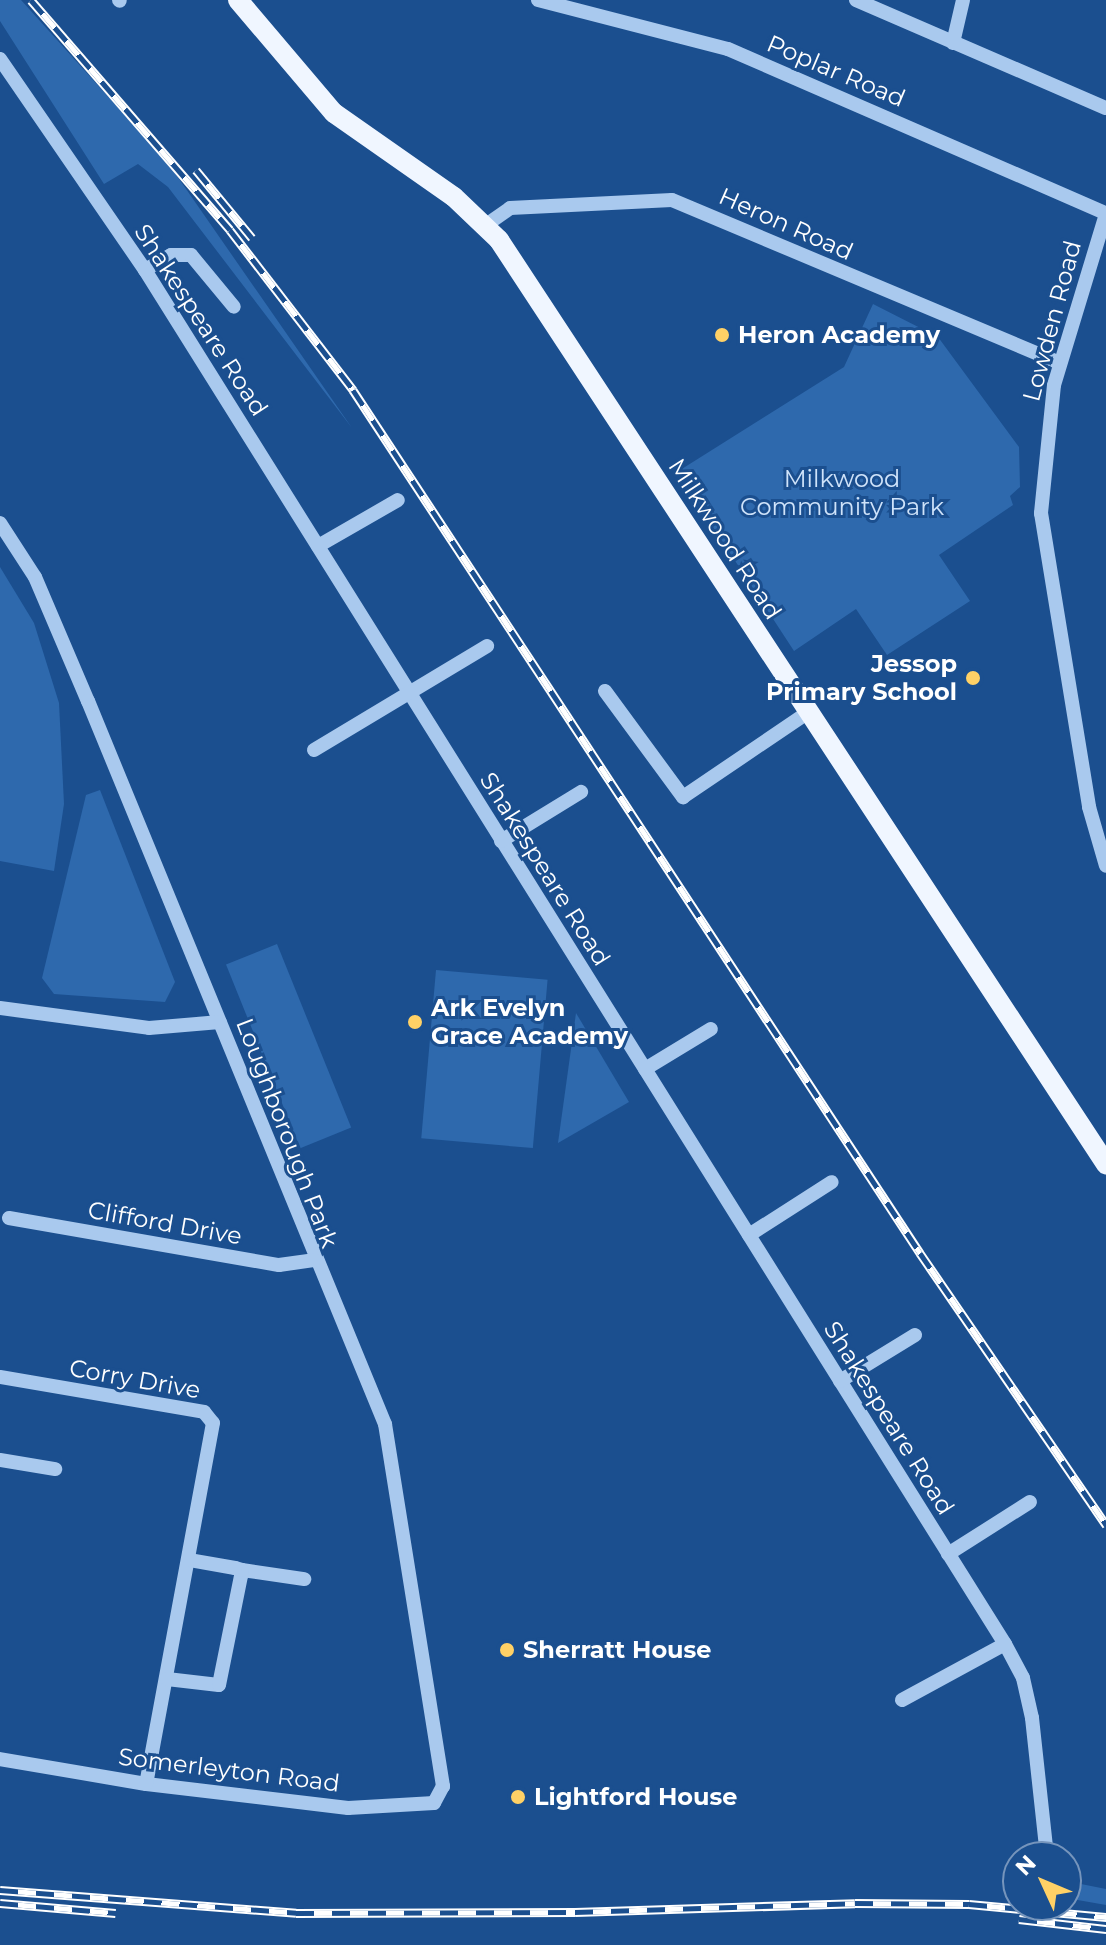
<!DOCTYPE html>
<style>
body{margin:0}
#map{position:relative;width:1106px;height:1945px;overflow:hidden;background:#1b4f8f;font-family:Montserrat,sans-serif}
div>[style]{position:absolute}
.green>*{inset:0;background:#2e69ad;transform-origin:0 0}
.minor>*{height:14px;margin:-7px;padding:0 7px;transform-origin:7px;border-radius:7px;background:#a9c9ee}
.major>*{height:20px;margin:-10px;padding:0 10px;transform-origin:10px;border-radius:10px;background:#f0f6ff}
.rail>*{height:9px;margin-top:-4.5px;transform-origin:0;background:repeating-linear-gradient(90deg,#1b4f8f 0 18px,#fff 0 36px);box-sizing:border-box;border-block:2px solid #fff}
.dots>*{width:22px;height:22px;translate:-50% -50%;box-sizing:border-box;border:4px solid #1b4f8f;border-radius:50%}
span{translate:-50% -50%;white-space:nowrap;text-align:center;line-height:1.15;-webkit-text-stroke:6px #1b4f8f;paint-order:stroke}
.street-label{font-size:24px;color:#fff}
.poi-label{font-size:24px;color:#fff;font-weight:700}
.left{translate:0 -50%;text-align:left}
.right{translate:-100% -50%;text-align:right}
.park-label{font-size:24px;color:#cfe3fa}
.north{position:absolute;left:1002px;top:1841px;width:80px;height:80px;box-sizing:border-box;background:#1b4f8f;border:2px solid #7695bc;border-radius:50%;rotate:314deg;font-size:22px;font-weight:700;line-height:32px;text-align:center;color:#fff}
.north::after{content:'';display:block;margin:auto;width:28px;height:36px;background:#ffd166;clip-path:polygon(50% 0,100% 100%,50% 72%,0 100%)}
</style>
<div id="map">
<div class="green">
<div style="clip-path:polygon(0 0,21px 0,168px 163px,352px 428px,168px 187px,138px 164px,104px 184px,0 21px)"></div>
<div style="clip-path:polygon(873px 304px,938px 337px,1019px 447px,1020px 487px,1010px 496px,1013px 505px,939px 555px,970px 601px,887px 655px,856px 609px,794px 651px,677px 472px,844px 367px)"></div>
<div style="clip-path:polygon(0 567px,34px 623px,59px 703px,64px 804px,54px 871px,0 861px)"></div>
<div style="clip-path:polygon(100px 790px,175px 982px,165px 1002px,54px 994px,42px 978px,86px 795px)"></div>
<div style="left:277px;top:944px;width:198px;height:55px;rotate:68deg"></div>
<div style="left:436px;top:970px;width:112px;height:169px;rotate:5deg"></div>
<div style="clip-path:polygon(576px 1013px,629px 1102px,558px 1143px)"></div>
<div style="clip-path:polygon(1071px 1882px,1106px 1889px,1106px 1905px,1072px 1899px)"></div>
</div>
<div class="minor">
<div style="left:119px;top:0;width:1px;rotate:45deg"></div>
<div style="left:538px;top:0;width:196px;rotate:14.5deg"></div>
<div style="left:728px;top:49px;width:412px;rotate:23.5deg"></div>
<div style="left:856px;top:0;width:272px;rotate:23.4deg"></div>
<div style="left:953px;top:43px;width:44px;rotate:-76.9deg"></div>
<div style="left:0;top:59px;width:256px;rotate:55.5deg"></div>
<div style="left:145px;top:270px;width:1621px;rotate:57.96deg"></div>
<div style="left:1005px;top:1644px;width:38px;rotate:62deg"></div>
<div style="left:1023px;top:1678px;width:41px;rotate:77.3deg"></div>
<div style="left:1032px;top:1718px;width:140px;rotate:83.8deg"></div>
<div style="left:1106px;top:214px;width:179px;rotate:106.9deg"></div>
<div style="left:1054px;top:385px;width:129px;rotate:95.8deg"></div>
<div style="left:1041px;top:513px;width:298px;rotate:80.7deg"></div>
<div style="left:1089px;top:807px;width:61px;rotate:73.9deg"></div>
<div style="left:486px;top:225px;width:29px;rotate:-35deg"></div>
<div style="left:510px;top:208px;width:162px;rotate:-2.8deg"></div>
<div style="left:672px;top:200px;width:420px;rotate:22.8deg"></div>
<div style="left:145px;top:270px;width:30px;rotate:-30deg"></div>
<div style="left:171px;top:255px;width:20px"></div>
<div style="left:191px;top:255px;width:67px;rotate:50.4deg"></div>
<div style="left:0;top:523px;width:64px;rotate:57.1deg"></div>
<div style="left:35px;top:577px;width:135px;rotate:66.9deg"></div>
<div style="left:88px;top:701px;width:782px;rotate:67.67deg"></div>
<div style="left:385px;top:1424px;width:367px;rotate:80.9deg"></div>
<div style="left:443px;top:1786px;width:19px;rotate:118deg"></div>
<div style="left:434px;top:1803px;width:86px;rotate:176.7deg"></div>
<div style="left:348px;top:1808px;width:203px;rotate:-173.2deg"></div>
<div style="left:146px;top:1784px;width:148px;rotate:-170.3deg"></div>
<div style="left:318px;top:546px;width:92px;rotate:-29.9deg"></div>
<div style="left:605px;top:691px;width:132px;rotate:53.7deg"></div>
<div style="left:683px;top:797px;width:150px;rotate:-34.1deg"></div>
<div style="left:314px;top:750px;width:202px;rotate:-31deg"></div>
<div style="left:501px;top:841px;width:94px;rotate:-31.5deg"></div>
<div style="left:0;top:1008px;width:150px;rotate:7.6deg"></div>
<div style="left:149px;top:1028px;width:71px;rotate:-4.8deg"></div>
<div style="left:645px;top:1069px;width:77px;rotate:-31.2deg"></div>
<div style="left:9px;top:1218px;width:274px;rotate:9.9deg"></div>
<div style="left:279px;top:1265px;width:35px;rotate:-8deg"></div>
<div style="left:749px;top:1235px;width:98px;rotate:-32.6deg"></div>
<div style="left:0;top:1377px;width:207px;rotate:9.7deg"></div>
<div style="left:204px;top:1412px;width:14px;rotate:51deg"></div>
<div style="left:213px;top:1423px;width:367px;rotate:100.5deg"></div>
<div style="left:840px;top:1381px;width:88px;rotate:-31.5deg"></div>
<div style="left:0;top:1460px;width:56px;rotate:9.3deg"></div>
<div style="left:948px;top:1554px;width:97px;rotate:-32.4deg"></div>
<div style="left:242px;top:1570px;width:63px;rotate:8.3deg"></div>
<div style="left:167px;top:1679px;width:52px;rotate:6.6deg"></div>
<div style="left:219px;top:1685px;width:111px;rotate:-78.6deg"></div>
<div style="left:241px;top:1576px;width:6px;rotate:-81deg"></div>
<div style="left:242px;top:1570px;width:7px;rotate:-164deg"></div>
<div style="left:235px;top:1568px;width:47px;rotate:-170.1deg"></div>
<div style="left:902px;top:1700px;width:117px;rotate:-28.5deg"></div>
</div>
<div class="major">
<div style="left:238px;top:0;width:148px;rotate:49.7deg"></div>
<div style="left:334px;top:113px;width:146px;rotate:35deg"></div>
<div style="left:454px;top:197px;width:62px;rotate:43.7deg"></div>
<div style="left:499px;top:240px;width:1106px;rotate:56.7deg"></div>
</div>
<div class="rail">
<div style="left:31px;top:0;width:304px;rotate:49.1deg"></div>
<div style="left:230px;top:230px;width:202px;rotate:52.4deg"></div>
<div style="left:353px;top:390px;width:1033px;rotate:56.69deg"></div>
<div style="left:920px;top:1253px;width:330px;rotate:55.6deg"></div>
<div style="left:196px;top:170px;width:88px;rotate:50.5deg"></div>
<div style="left:0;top:1890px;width:297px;rotate:4.4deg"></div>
<div style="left:296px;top:1913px;width:279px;rotate:-0.2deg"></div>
<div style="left:575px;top:1912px;width:280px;rotate:-1.8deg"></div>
<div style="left:855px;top:1903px;width:114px;rotate:0.5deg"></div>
<div style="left:969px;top:1904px;width:138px;rotate:5.4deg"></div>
<div style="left:0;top:1903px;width:116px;rotate:4.9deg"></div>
<div style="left:1019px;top:1919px;width:88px;rotate:6.6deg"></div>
</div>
<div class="dots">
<div style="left:722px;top:335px;background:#ffd166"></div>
<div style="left:973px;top:678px;background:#ffd166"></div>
<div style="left:415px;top:1022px;background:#ffd166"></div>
<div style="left:507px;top:1650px;background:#ffd166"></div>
<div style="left:518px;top:1797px;background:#ffd166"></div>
</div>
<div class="street-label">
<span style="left:836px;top:71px;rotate:23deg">Poplar Road</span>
<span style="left:786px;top:224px;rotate:24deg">Heron Road</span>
<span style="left:201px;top:320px;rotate:57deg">Shakespeare Road</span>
<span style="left:1052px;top:321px;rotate:-75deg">Lowden Road</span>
<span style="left:725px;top:539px;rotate:57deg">Milkwood Road</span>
<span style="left:545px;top:869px;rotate:58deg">Shakespeare Road</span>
<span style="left:287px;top:1133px;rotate:69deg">Loughborough Park</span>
<span style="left:165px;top:1223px;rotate:10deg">Clifford Drive</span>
<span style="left:135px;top:1379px;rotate:10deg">Corry Drive</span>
<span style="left:889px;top:1418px;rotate:58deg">Shakespeare Road</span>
<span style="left:229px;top:1770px;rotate:7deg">Somerleyton Road</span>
</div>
<div class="poi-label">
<span class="left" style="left:738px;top:335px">Heron Academy</span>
<span class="right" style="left:957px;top:678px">Jessop<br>Primary School</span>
<span class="left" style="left:431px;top:1022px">Ark Evelyn<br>Grace Academy</span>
<span class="left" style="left:523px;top:1650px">Sherratt House</span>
<span class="left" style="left:534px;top:1797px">Lightford House</span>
</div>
<div class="park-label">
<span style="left:842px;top:493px">Milkwood<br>Community Park</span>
</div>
<div class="north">N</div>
</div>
